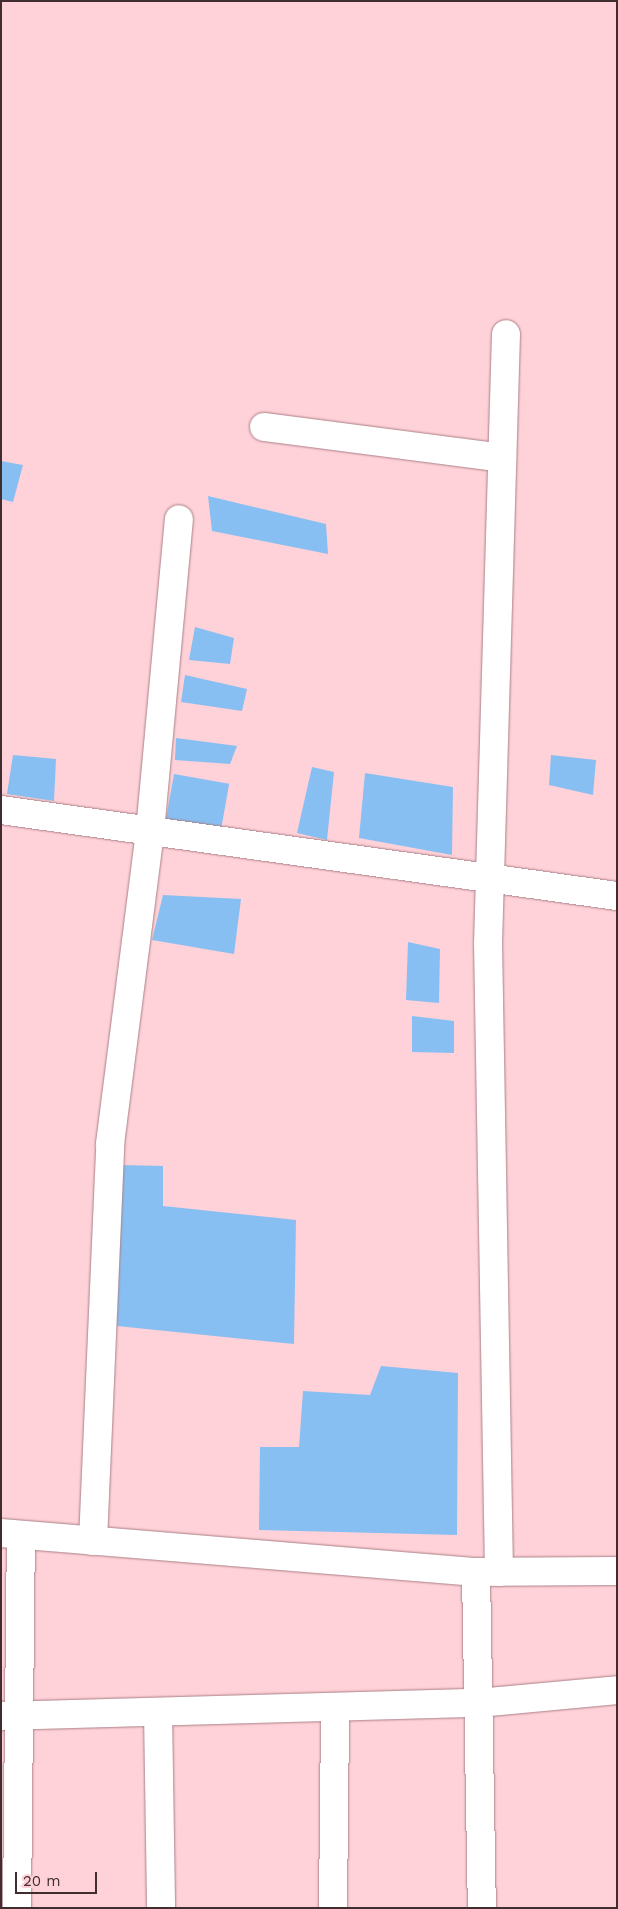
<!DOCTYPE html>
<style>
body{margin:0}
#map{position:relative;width:618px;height:1909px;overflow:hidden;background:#ffd1d8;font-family:"Work Sans",sans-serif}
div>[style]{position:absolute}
.building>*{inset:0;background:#88bff2;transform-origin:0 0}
.roads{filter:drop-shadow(0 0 1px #aa8188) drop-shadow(0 0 1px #aa8188)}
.street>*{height:28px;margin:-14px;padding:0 14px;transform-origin:14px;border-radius:14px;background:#fff}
span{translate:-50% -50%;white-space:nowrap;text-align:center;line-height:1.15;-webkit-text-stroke:4px #ffd1d8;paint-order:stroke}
.frame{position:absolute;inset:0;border:2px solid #3f2d30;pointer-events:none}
.scale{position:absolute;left:15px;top:1872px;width:82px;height:22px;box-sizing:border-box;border:2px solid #3f2d30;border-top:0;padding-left:6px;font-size:15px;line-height:18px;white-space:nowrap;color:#3f2d30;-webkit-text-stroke:4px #ffd1d8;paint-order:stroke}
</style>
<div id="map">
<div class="building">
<div style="clip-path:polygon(1px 461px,23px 465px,13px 502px,1px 499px)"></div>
<div style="clip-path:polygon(208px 496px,326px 524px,328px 554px,212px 531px)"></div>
<div style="clip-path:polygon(195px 627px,234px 638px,230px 664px,189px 660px)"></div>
<div style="clip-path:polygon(185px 675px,247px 689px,242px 711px,181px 702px)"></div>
<div style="clip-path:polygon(176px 738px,237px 746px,230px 764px,175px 760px)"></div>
<div style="clip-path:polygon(13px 755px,56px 759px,54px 801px,7px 794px)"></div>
<div style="clip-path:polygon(551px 755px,596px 760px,593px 795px,549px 785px)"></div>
<div style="clip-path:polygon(312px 767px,334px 772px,327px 840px,297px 833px)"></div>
<div style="clip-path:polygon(365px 773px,453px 787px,452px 855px,359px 838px)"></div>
<div style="left:174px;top:774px;width:56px;height:46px;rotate:10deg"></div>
<div style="clip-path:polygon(163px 895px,241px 899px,234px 954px,152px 940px)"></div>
<div style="clip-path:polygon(408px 942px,440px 949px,439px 1003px,406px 1000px)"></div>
<div style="clip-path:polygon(412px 1016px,454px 1021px,454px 1053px,412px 1052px)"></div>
<div style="clip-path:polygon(121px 1165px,163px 1166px,163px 1206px,296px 1220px,294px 1344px,117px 1326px)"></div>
<div style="clip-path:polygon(381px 1366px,458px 1373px,457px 1535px,259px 1530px,260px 1447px,299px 1447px,303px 1391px,370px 1395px)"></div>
</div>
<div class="roads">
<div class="street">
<div style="left:264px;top:427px;width:240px;rotate:7.4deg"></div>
<div style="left:1px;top:810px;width:622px;rotate:7.95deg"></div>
<div style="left:1px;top:1533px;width:477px;rotate:4.7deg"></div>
<div style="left:476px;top:1572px;width:141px;rotate:-0.4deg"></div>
<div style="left:93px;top:1541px;width:397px;rotate:-87.5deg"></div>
<div style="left:110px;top:1144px;width:316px;rotate:-82.7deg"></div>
<div style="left:150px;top:831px;width:313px;rotate:-84.7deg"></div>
<div style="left:476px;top:1572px;width:336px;rotate:89deg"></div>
<div style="left:499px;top:1572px;width:628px;rotate:-91deg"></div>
<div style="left:488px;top:944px;width:610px;rotate:-88.31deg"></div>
<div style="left:158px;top:1712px;width:196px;rotate:89.1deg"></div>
<div style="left:1px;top:1716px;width:477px;rotate:-1.6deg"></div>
<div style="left:478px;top:1703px;width:140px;rotate:-5.3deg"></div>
<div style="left:17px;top:1908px;width:373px;rotate:-89.4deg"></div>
<div style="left:333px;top:1908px;width:201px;rotate:-89.4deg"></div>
</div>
</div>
<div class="frame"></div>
<div class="scale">20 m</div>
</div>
